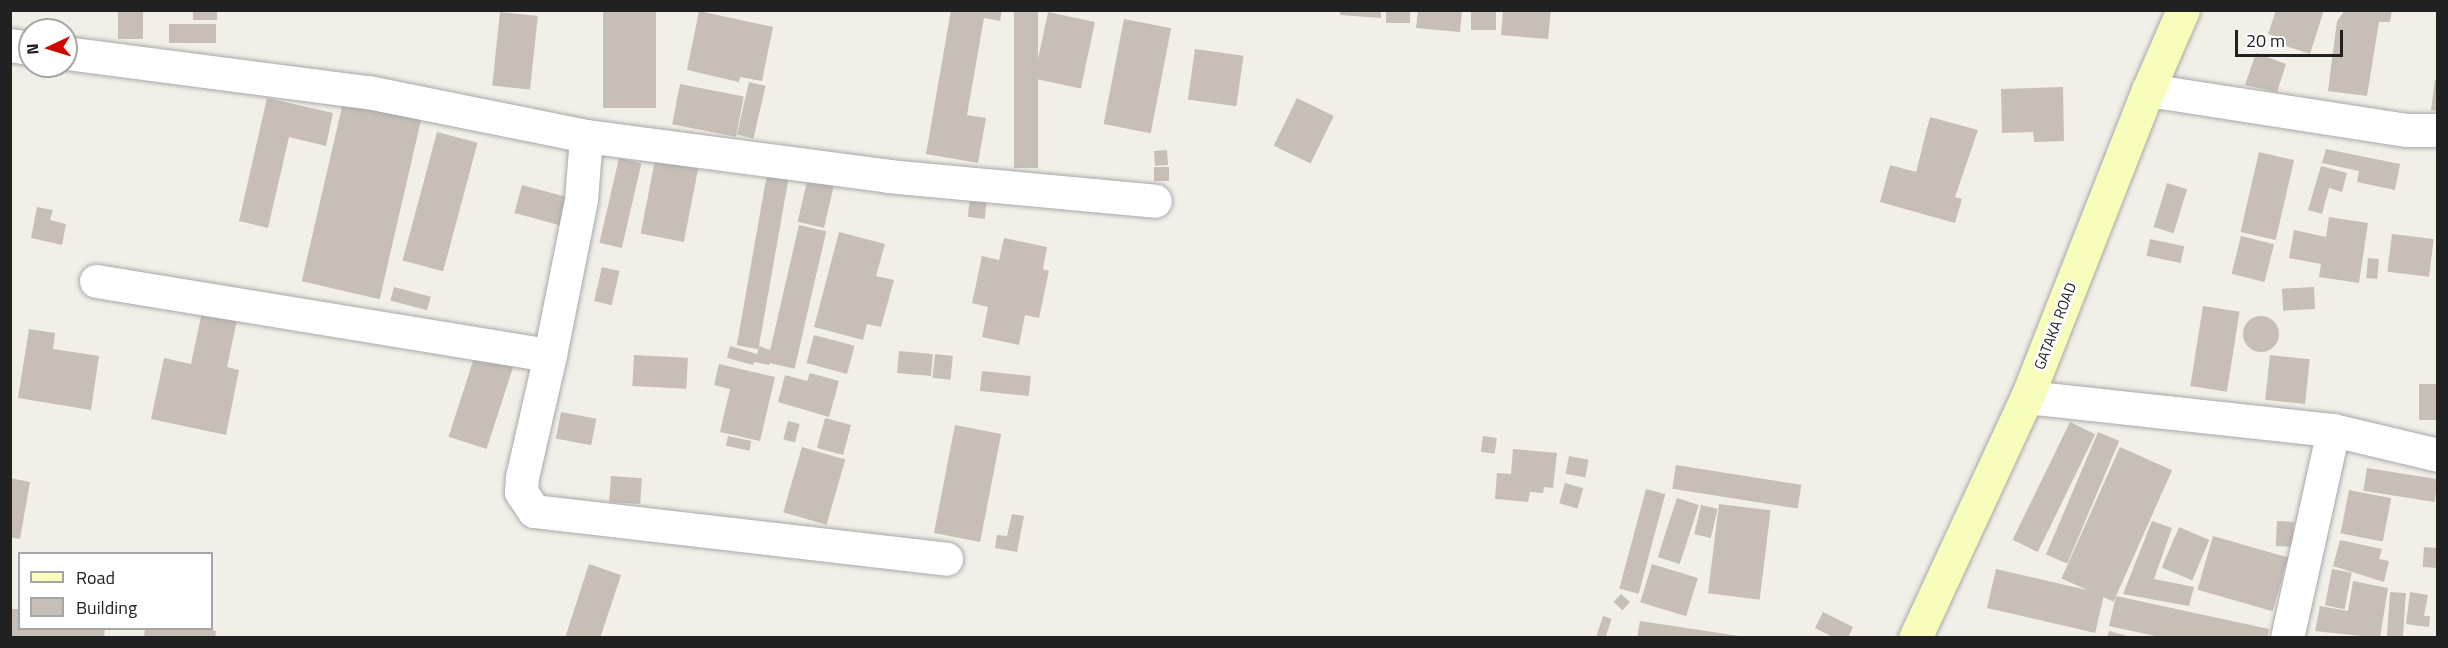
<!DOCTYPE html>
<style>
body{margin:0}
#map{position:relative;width:2448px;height:648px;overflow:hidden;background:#f2efe8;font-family:"Titillium Web",sans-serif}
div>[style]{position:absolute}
.building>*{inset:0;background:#c7beb6;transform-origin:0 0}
.round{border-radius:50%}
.roads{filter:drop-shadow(0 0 2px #a8a8a8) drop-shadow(0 0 2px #a8a8a8)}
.street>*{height:33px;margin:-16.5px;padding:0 16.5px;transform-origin:16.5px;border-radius:16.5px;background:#fff}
.secondary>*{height:33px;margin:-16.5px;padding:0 16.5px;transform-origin:16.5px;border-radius:16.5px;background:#f8fdbb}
span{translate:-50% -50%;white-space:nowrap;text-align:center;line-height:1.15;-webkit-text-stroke:5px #fff;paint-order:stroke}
.street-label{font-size:15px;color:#212121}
.frame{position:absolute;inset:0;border:12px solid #212121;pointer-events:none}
.legend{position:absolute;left:18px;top:552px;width:195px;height:78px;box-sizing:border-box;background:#fff;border:2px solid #a6a6a6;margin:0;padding:8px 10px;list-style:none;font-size:18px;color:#212121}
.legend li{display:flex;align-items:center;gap:12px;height:30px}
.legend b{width:30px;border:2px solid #a6a6a6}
.north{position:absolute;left:18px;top:18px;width:60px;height:60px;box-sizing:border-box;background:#fff;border:2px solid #a6a6a6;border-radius:50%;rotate:266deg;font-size:16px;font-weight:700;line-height:24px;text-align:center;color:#212121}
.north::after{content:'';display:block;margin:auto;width:21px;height:27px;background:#d20400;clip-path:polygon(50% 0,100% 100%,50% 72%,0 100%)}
.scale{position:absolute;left:2235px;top:30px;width:108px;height:27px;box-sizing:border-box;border:3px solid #212121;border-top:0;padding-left:8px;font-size:18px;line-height:21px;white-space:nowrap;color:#212121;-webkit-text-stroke:4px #fff;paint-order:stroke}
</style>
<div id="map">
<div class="building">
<div style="left:118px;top:10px;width:25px;height:29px"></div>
<div style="left:193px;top:10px;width:24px;height:10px"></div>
<div style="left:603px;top:10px;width:53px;height:98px"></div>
<div style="clip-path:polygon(951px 10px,1002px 10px,1000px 21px,984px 18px,967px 115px,986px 118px,978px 163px,926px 154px)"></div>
<div style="left:1014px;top:10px;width:24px;height:158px"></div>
<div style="clip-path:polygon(1340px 10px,1381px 10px,1381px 18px,1340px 15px)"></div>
<div style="left:1386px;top:10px;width:24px;height:13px"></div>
<div style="clip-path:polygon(1418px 10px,1462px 10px,1460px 32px,1416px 28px)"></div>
<div style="left:1471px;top:10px;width:25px;height:20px"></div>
<div style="clip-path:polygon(1503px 10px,1551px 10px,1548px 39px,1501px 35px)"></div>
<div style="clip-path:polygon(2276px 10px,2324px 10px,2310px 54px,2277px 43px,2279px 37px,2268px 34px)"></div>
<div style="clip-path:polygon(2345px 10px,2392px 10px,2390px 22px,2379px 22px,2367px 96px,2328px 91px,2337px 21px)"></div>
<div style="clip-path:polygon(699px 11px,773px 27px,762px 81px,740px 77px,739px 82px,687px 70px)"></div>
<div style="left:500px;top:12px;width:38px;height:74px;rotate:6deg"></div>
<div style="left:1048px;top:12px;width:48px;height:68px;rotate:12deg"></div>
<div style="left:1124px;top:19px;width:48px;height:107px;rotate:11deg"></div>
<div style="left:169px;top:24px;width:47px;height:19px"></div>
<div style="left:1195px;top:49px;width:49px;height:51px;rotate:8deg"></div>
<div style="clip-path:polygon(2256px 53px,2286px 64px,2277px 92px,2245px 85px)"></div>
<div style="clip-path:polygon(2435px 80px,2438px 81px,2438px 111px,2431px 110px)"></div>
<div style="left:749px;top:82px;width:17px;height:54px;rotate:13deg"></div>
<div style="left:680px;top:84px;width:65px;height:41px;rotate:11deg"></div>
<div style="clip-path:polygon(2063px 87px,2064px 141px,2034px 142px,2033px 132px,2002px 133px,2001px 89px)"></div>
<div style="clip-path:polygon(267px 98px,333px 113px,326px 146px,289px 137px,268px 228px,239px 221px)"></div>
<div style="left:344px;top:98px;width:80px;height:188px;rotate:13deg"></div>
<div style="left:1297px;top:98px;width:41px;height:53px;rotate:26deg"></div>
<div style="clip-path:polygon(1930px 117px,1978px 130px,1955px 197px,1962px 199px,1955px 223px,1880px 202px,1890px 165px,1916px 172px)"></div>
<div style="left:437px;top:132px;width:42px;height:133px;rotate:15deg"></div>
<div style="clip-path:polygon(2326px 149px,2400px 164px,2395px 190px,2357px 182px,2359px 171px,2322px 163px)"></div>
<div style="left:1167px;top:150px;width:15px;height:13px;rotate:86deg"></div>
<div style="left:2259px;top:152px;width:36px;height:82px;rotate:13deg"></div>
<div style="left:619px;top:158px;width:23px;height:87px;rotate:13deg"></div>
<div style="left:655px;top:160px;width:44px;height:75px;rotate:11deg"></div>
<div style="clip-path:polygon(2321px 166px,2347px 173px,2342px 192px,2329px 188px,2322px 214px,2308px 210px)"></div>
<div style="left:1154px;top:167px;width:15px;height:14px"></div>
<div style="left:767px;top:174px;width:22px;height:174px;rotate:10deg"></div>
<div style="left:808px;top:177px;width:27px;height:46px;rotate:13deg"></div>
<div style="left:2167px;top:183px;width:21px;height:46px;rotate:17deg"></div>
<div style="left:522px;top:185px;width:47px;height:29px;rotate:15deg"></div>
<div style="left:970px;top:198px;width:17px;height:19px;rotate:7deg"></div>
<div style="clip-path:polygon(37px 207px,53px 210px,50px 220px,66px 224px,62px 245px,31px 238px)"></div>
<div style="clip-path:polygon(2329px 217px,2368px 223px,2359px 283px,2319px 277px,2321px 264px,2289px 258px,2294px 230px,2326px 237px)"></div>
<div style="left:799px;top:225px;width:28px;height:141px;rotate:13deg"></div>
<div style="clip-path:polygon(839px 232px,885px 244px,876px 276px,894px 280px,881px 327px,867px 324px,863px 340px,814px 327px)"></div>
<div style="left:2392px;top:234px;width:42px;height:38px;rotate:7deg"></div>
<div style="left:2241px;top:236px;width:34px;height:39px;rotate:14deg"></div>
<div style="clip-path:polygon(1004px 238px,1047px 247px,1043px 269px,1049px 271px,1039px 318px,1025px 315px,1019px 345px,982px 337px,988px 307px,972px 303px,982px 256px,999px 260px)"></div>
<div style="left:2150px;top:239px;width:35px;height:17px;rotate:12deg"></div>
<div style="left:2368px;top:258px;width:11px;height:20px;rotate:5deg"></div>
<div style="left:602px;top:267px;width:18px;height:35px;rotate:13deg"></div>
<div style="left:394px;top:287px;width:38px;height:14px;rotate:15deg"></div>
<div style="left:2314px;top:287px;width:22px;height:32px;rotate:87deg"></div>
<div style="left:2203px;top:306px;width:37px;height:81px;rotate:9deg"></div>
<div style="clip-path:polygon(202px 312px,237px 320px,227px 367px,239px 370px,226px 435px,151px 419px,164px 358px,191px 364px)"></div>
<div class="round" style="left:2243px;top:316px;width:36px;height:36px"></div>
<div style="clip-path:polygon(29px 329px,55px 333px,53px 349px,99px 356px,91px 410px,18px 398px)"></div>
<div style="left:814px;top:335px;width:42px;height:29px;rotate:15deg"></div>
<div style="clip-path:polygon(730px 346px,757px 354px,759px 346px,773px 351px,769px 365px,754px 362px,753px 365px,727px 358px)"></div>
<div style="left:899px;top:351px;width:34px;height:22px;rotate:5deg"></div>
<div style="left:476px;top:352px;width:40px;height:89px;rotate:18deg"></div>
<div style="left:935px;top:354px;width:18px;height:24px;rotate:6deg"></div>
<div style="left:634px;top:355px;width:54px;height:31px;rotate:3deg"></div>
<div style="left:2270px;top:355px;width:40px;height:45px;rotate:6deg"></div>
<div style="clip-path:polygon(719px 364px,775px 377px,760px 441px,720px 432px,730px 389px,714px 385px)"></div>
<div style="left:982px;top:371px;width:49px;height:20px;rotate:6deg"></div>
<div style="clip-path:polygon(810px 373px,839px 381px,829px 417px,778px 402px,785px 375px,807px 381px)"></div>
<div style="left:2419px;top:384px;width:19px;height:36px"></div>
<div style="left:561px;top:412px;width:36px;height:27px;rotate:11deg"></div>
<div style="left:825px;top:418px;width:27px;height:31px;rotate:15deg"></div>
<div style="left:788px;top:421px;width:12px;height:19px;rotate:14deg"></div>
<div style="left:2070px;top:422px;width:28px;height:131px;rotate:26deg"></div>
<div style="left:955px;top:425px;width:47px;height:110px;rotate:11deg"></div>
<div style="left:2098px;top:432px;width:23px;height:133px;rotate:23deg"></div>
<div style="left:728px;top:436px;width:24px;height:10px;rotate:12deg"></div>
<div style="left:1483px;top:436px;width:14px;height:16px;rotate:8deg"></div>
<div style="left:802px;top:447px;width:45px;height:68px;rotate:16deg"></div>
<div style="left:2120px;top:447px;width:57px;height:144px;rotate:24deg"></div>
<div style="clip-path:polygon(1513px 449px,1557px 453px,1553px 488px,1544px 487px,1543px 493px,1530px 492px,1528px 502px,1495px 499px,1497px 473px,1511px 474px)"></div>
<div style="left:1569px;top:456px;width:20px;height:18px;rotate:11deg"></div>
<div style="left:1676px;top:465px;width:127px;height:24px;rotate:9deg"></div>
<div style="left:2367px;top:468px;width:72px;height:23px;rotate:9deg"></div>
<div style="left:611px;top:476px;width:31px;height:26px;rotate:4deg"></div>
<div style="clip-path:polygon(10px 478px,30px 482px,20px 539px,10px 537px)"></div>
<div style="left:1565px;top:483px;width:19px;height:21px;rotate:16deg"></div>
<div style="left:1646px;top:489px;width:20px;height:103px;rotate:15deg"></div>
<div style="left:2349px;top:490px;width:43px;height:44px;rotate:11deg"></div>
<div style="left:1677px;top:498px;width:23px;height:62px;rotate:18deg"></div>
<div style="left:1719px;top:504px;width:52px;height:90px;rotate:7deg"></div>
<div style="left:1701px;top:505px;width:17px;height:30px;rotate:13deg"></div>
<div style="clip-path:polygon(1012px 514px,1024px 516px,1017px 552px,995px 548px,997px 535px,1007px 536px)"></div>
<div style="clip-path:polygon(2152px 521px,2172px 528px,2154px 579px,2194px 587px,2189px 606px,2123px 594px)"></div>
<div style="left:2277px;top:521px;width:17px;height:25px;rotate:3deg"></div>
<div style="left:2179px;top:527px;width:33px;height:44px;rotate:23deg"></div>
<div style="left:2213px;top:536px;width:78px;height:56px;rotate:16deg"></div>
<div style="clip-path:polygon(2340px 540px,2382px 549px,2379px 559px,2389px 561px,2384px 582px,2333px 566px)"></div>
<div style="left:2424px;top:547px;width:14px;height:20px;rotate:4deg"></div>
<div style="clip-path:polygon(589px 564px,621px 575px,600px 638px,565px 638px)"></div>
<div style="left:1652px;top:564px;width:48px;height:40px;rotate:17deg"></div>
<div style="left:1996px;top:569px;width:111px;height:40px;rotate:13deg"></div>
<div style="left:2332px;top:569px;width:20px;height:37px;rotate:11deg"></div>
<div style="clip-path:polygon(2353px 581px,2388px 588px,2380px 638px,2315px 631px,2320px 606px,2348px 611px)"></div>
<div style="left:2390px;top:592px;width:16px;height:46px;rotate:4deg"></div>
<div style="clip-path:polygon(2410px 592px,2428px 595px,2424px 616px,2430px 616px,2429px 627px,2406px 624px)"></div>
<div style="left:1621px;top:594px;width:12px;height:11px;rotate:42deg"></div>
<div style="clip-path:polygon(2116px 596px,2269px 629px,2267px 638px,2164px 638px,2109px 626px)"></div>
<div style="clip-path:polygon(10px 609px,20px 609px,20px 628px,105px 628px,104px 638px,10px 638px)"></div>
<div style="clip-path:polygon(1823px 612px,1853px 627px,1848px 638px,1835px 638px,1815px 628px)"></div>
<div style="left:1603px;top:616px;width:9px;height:21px;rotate:18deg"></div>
<div style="clip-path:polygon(1640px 621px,1739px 636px,1739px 638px,1637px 638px)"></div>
<div style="clip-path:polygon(145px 628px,200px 628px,216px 631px,215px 638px,144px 638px)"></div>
<div style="clip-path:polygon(2109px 631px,2131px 637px,2131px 638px,2107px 638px)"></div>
</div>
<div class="roads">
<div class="street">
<div style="left:10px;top:45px;width:20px;rotate:9deg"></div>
<div style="left:66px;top:53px;width:305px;rotate:7.4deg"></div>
<div style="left:368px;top:92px;width:222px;rotate:11.4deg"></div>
<div style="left:586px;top:136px;width:305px;rotate:7.5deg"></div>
<div style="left:888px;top:176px;width:268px;rotate:5.3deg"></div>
<div style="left:2148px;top:90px;width:262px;rotate:8.8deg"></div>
<div style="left:2407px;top:130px;width:31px"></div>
<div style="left:96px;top:281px;width:460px;rotate:9.3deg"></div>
<div style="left:550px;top:355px;width:158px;rotate:-78.7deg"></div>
<div style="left:581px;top:200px;width:64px;rotate:-85.5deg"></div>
<div style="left:550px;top:355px;width:125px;rotate:102.9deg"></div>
<div style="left:522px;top:477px;width:15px;rotate:94deg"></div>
<div style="left:521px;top:492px;width:23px;rotate:56deg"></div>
<div style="left:534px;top:511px;width:415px;rotate:6.6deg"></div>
<div style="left:2027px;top:397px;width:308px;rotate:6.2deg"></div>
<div style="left:2333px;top:430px;width:108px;rotate:13.4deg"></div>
<div style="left:2287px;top:638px;width:213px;rotate:-77.5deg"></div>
</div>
<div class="secondary">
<div style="left:1915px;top:638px;width:266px;rotate:-65.1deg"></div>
<div style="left:2027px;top:397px;width:330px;rotate:-68.5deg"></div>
<div style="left:2148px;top:90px;width:87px;rotate:-66.4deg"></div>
</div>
</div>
<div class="street-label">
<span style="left:2055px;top:326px;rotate:-69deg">GATAKA ROAD</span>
</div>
<div class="frame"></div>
<ul class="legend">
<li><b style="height:8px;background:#f8fdbb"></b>Road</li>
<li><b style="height:16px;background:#c7beb6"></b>Building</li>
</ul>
<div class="north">N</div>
<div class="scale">20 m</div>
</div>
